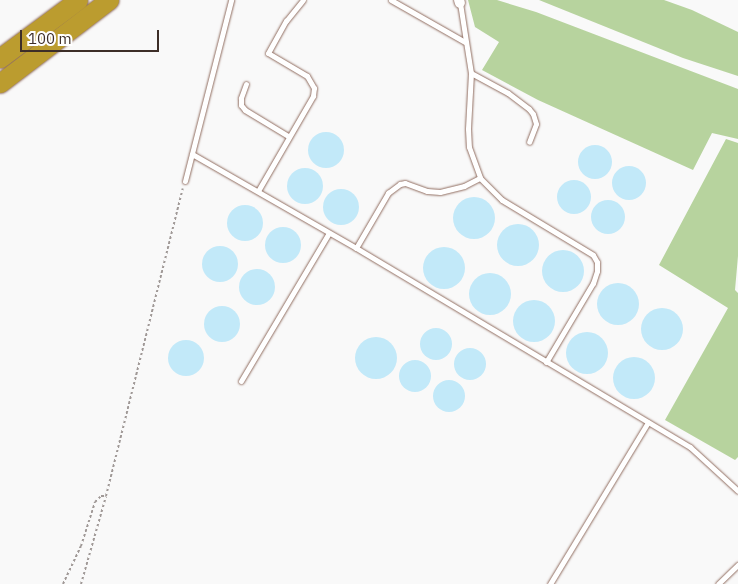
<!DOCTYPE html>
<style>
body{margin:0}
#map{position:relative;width:738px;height:584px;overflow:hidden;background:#f9f9f9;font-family:"IBM Plex Sans",sans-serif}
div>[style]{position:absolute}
.forest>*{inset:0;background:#b7d39e}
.water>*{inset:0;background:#c2e9f9}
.round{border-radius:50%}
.path>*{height:2px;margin-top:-1px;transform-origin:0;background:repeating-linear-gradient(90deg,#a09997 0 2.5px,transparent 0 5px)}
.roads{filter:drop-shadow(0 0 1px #916e61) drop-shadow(0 0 1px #916e61)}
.lane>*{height:5px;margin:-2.5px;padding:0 2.5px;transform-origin:2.5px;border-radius:2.5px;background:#fff}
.street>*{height:10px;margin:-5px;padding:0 5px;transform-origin:5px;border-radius:5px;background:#fff}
.highway>*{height:19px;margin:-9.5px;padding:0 9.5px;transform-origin:9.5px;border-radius:9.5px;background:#bb9c2f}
span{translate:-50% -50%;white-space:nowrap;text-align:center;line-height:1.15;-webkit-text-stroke:4px #fff;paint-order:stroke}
.scale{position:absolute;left:20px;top:30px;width:139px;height:22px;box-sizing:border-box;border:2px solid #3d2e28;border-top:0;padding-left:6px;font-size:15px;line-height:18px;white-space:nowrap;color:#3d2e28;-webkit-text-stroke:4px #fff;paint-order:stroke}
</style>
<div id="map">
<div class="forest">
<div style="clip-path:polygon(468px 0,497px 0,536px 12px,738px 89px,738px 139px,712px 133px,693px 170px,538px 100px,482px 70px,499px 42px,475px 27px)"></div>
<div style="clip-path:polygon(539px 0,664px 0,692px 10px,738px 32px,738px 76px,683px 58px)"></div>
<div style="clip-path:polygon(726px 139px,738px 143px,738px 256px,735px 290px,738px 293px,738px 457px,735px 460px,665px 420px,728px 308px,659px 265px)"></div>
</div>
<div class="water">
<div class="round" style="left:308px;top:132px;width:36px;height:36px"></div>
<div class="round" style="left:578px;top:145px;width:34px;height:34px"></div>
<div class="round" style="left:612px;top:166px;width:34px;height:34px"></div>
<div class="round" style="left:287px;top:168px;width:36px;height:36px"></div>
<div class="round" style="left:557px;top:180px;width:34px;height:34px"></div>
<div class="round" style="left:323px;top:189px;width:36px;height:36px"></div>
<div class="round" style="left:453px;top:197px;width:42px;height:42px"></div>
<div class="round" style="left:591px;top:200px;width:34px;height:34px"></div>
<div class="round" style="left:227px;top:205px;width:36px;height:36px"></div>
<div class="round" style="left:497px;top:224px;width:42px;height:42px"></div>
<div class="round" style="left:265px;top:227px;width:36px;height:36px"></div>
<div class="round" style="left:202px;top:246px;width:36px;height:36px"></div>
<div class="round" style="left:423px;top:247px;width:42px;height:42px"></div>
<div class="round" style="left:542px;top:250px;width:42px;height:42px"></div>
<div class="round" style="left:239px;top:269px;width:36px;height:36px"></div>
<div class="round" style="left:469px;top:273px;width:42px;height:42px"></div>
<div class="round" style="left:597px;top:283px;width:42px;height:42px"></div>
<div class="round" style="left:513px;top:300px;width:42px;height:42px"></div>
<div class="round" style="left:204px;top:306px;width:36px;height:36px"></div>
<div class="round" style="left:641px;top:308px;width:42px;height:42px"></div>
<div class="round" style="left:420px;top:328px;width:32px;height:32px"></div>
<div class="round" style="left:566px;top:332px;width:42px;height:42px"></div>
<div class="round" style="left:355px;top:337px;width:42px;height:42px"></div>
<div class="round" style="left:168px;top:340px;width:36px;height:36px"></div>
<div class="round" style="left:454px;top:348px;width:32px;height:32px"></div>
<div class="round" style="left:613px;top:357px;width:42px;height:42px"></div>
<div class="round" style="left:399px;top:360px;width:32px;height:32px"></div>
<div class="round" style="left:433px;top:380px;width:32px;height:32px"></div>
</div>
<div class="path">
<div style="left:63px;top:584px;width:42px;rotate:-64.7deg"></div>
<div style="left:81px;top:546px;width:46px;rotate:-72.3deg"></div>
<div style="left:95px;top:502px;width:8px;rotate:-45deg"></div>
<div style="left:101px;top:496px;width:5px"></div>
<div style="left:81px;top:584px;width:91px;rotate:-74.1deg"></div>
<div style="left:106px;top:496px;width:317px;rotate:-76deg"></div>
</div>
<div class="roads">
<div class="lane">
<div style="left:391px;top:0;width:85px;rotate:29.6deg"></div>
<div style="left:460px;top:3px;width:71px;rotate:81.1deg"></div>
<div style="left:471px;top:73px;width:56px;rotate:93.1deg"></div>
<div style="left:468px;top:129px;width:18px;rotate:87deg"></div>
<div style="left:469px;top:147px;width:33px;rotate:70deg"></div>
<div style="left:480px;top:178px;width:31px;rotate:45deg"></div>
<div style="left:502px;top:200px;width:106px;rotate:31.1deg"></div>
<div style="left:593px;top:255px;width:8px;rotate:60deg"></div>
<div style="left:597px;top:262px;width:9px;rotate:90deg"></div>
<div style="left:597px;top:271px;width:13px;rotate:108deg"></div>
<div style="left:593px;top:283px;width:92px;rotate:120.7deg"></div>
<div style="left:471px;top:73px;width:42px;rotate:28.4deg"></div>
<div style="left:508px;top:93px;width:26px;rotate:37deg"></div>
<div style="left:529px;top:109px;width:6px;rotate:51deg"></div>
<div style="left:533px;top:114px;width:10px;rotate:73deg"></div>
<div style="left:536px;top:124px;width:19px;rotate:111deg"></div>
<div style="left:246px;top:84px;width:15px;rotate:110deg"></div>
<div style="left:241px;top:98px;width:7px;rotate:90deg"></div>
<div style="left:241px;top:105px;width:6px;rotate:51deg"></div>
<div style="left:245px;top:110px;width:50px;rotate:31.2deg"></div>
<div style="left:192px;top:154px;width:189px;rotate:29.8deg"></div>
<div style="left:356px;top:248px;width:389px;rotate:30.8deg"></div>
<div style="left:690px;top:447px;width:65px;rotate:42.5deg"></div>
<div style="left:185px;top:181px;width:187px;rotate:-75.7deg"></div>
<div style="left:258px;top:191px;width:110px;rotate:-59.9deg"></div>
<div style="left:313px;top:96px;width:8px;rotate:-83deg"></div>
<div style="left:314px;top:88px;width:14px;rotate:-120deg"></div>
<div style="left:307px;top:76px;width:45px;rotate:-149.5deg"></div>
<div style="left:268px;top:53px;width:37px;rotate:-61deg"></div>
<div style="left:286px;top:21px;width:27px;rotate:-51deg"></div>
<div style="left:356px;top:248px;width:64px;rotate:-59.8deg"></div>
<div style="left:388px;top:193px;width:15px;rotate:-37deg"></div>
<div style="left:400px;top:184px;width:5px;rotate:-11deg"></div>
<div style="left:405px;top:183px;width:23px;rotate:20deg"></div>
<div style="left:427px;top:191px;width:13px;rotate:4deg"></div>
<div style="left:440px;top:192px;width:25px;rotate:-14deg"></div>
<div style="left:464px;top:186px;width:18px;rotate:-27deg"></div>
<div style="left:241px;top:381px;width:172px;rotate:-59.3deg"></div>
<div style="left:550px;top:584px;width:189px;rotate:-58.8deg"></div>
<div style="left:718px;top:584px;width:28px;rotate:-44deg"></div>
</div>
<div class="street">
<div style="left:459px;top:0;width:3px;rotate:72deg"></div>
</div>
<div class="highway">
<div style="left:0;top:58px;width:97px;rotate:-36.6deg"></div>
<div style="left:0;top:83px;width:137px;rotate:-37.3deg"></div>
</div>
</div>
<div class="scale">100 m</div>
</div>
